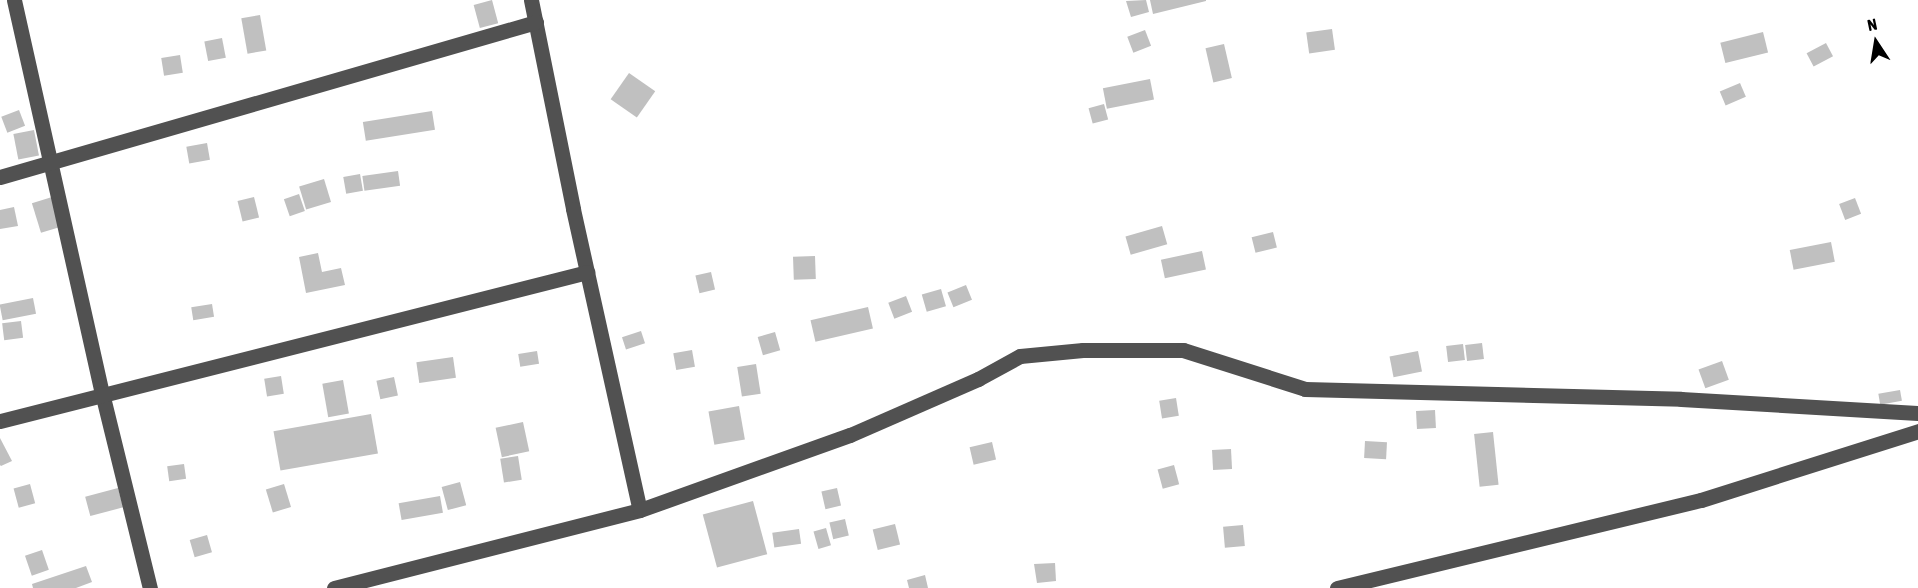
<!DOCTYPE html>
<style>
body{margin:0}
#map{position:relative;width:1918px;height:588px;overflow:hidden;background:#fff;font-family:"Asap Condensed",sans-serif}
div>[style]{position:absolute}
.building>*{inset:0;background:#c0c0c0;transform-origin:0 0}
.minor>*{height:15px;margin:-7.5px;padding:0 7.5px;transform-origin:7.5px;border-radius:7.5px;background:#515151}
span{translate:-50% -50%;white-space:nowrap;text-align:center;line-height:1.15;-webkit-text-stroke:5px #fff;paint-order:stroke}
.north{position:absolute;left:1846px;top:12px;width:60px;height:60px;-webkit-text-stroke:4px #fff;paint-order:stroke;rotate:348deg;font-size:16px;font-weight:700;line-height:24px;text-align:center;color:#000}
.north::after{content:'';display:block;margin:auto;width:21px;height:27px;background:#000;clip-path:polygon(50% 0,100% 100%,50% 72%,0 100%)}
</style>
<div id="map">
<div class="building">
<div style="left:492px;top:0;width:24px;height:19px;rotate:75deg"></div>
<div style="clip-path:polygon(1146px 0,1149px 12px,1131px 17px,1126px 1px)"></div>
<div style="clip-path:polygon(1150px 0,1206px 0,1206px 1px,1153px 14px)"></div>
<div style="left:260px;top:15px;width:36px;height:19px;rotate:80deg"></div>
<div style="left:1332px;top:29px;width:21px;height:26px;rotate:82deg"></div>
<div style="left:1145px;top:30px;width:17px;height:19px;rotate:69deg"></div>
<div style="left:1763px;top:32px;width:21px;height:44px;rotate:76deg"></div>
<div style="left:222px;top:38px;width:20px;height:18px;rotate:79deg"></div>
<div style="left:1826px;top:43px;width:15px;height:22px;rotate:62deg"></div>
<div style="left:1224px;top:44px;width:35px;height:19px;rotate:77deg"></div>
<div style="left:180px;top:55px;width:18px;height:19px;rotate:81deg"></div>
<div style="left:629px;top:73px;width:32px;height:32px;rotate:35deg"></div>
<div style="left:1150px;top:79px;width:21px;height:48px;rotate:79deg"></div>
<div style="left:1740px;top:83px;width:15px;height:22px;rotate:67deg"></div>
<div style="left:1104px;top:104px;width:16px;height:16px;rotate:75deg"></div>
<div style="left:19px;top:110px;width:17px;height:19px;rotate:69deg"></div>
<div style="left:432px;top:111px;width:19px;height:70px;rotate:81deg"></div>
<div style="left:34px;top:130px;width:26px;height:21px;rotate:79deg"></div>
<div style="left:207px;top:143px;width:17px;height:21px;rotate:80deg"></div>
<div style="left:398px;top:171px;width:15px;height:36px;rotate:82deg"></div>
<div style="left:360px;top:174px;width:17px;height:17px;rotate:80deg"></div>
<div style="left:324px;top:179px;width:24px;height:26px;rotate:73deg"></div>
<div style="left:299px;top:194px;width:18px;height:16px;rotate:71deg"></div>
<div style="left:52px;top:197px;width:31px;height:21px;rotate:73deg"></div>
<div style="left:254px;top:197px;width:21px;height:17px;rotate:76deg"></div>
<div style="left:1855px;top:198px;width:17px;height:17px;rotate:69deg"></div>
<div style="clip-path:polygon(14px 207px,18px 226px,0 229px,0 210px)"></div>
<div style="left:1162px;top:226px;width:19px;height:38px;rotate:74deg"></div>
<div style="left:1273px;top:232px;width:16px;height:22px;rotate:76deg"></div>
<div style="left:1831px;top:242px;width:20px;height:42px;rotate:79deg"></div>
<div style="left:1202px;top:251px;width:19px;height:42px;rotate:78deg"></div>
<div style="clip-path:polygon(318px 253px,322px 272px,341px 268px,345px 285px,306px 293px,299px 257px)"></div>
<div style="left:815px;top:256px;width:23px;height:22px;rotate:88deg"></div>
<div style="left:711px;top:272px;width:18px;height:16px;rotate:77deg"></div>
<div style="left:966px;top:285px;width:16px;height:20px;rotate:68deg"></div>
<div style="left:941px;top:289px;width:18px;height:20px;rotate:74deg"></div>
<div style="left:906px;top:296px;width:17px;height:19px;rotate:69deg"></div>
<div style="left:33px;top:298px;width:16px;height:34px;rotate:79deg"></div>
<div style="left:212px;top:304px;width:13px;height:21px;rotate:81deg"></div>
<div style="left:868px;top:307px;width:22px;height:59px;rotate:77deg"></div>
<div style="left:21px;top:321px;width:17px;height:19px;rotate:83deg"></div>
<div style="left:641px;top:331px;width:13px;height:20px;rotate:72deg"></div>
<div style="left:775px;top:332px;width:19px;height:18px;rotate:74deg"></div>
<div style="left:1482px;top:343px;width:16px;height:17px;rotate:83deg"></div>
<div style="left:1463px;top:344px;width:16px;height:17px;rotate:83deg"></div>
<div style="left:692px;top:350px;width:17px;height:19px;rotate:80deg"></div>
<div style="left:537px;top:351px;width:13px;height:19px;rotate:81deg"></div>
<div style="left:1418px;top:351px;width:21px;height:29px;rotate:79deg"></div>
<div style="left:453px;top:357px;width:21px;height:37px;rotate:82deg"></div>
<div style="left:1722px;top:361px;width:20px;height:25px;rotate:70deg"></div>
<div style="left:756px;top:364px;width:30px;height:19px;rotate:81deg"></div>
<div style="left:281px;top:376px;width:18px;height:17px;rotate:81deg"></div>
<div style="left:394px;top:377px;width:19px;height:18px;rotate:78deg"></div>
<div style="left:343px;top:380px;width:34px;height:21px;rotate:80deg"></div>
<div style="left:1900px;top:390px;width:11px;height:22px;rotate:80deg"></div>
<div style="left:1176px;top:398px;width:18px;height:17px;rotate:81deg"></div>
<div style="left:739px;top:406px;width:34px;height:31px;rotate:80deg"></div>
<div style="left:1435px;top:410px;width:18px;height:19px;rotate:87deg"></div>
<div style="left:371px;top:414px;width:40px;height:99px;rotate:80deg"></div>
<div style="left:523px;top:422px;width:30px;height:28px;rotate:78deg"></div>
<div style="left:1493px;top:432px;width:53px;height:19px;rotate:84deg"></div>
<div style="clip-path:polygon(0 438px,12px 461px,1px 466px,0 465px)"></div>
<div style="left:1365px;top:441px;width:22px;height:17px;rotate:3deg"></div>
<div style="left:992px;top:442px;width:18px;height:23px;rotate:77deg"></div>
<div style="left:1231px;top:449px;width:20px;height:19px;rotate:87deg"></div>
<div style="left:518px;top:456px;width:24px;height:18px;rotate:81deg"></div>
<div style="left:184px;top:464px;width:15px;height:17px;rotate:82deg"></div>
<div style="left:1174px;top:465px;width:20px;height:17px;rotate:75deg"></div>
<div style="left:460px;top:482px;width:24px;height:19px;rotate:75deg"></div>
<div style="left:30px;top:484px;width:20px;height:17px;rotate:75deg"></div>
<div style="left:284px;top:484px;width:24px;height:19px;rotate:73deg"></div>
<div style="left:118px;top:488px;width:20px;height:34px;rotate:75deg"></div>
<div style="left:837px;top:488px;width:18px;height:16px;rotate:77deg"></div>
<div style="left:440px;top:496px;width:17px;height:42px;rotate:80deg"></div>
<div style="left:753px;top:501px;width:55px;height:52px;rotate:75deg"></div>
<div style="left:845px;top:519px;width:17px;height:16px;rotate:77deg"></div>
<div style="left:895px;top:524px;width:21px;height:23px;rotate:76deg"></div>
<div style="left:1243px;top:525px;width:21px;height:20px;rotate:85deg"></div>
<div style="left:826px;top:528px;width:18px;height:13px;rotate:74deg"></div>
<div style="left:799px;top:529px;width:15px;height:27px;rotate:82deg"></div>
<div style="left:207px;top:535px;width:18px;height:18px;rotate:74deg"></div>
<div style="left:42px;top:550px;width:21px;height:18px;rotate:71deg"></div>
<div style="clip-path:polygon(1055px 563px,1056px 581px,1037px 583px,1034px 564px)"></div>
<div style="clip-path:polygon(86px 566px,92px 582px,76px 588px,33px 588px,32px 584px)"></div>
<div style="clip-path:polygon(925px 575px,928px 588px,909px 588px,907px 580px)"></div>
</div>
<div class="minor">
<div style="left:14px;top:0;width:403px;rotate:77.4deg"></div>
<div style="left:102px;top:393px;width:201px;rotate:76.2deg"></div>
<div style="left:531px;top:0;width:213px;rotate:78.6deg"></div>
<div style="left:573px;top:209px;width:308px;rotate:77.5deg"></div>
<div style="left:0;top:177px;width:558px;rotate:-16.13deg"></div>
<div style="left:0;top:421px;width:606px;rotate:-14.24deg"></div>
<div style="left:334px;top:588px;width:316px;rotate:-14.3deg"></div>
<div style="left:640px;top:510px;width:223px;rotate:-19.7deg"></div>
<div style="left:850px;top:435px;width:140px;rotate:-23.6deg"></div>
<div style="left:978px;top:379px;width:48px;rotate:-28.7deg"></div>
<div style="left:1020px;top:356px;width:63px;rotate:-5.4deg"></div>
<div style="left:1083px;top:350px;width:100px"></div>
<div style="left:1183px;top:350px;width:128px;rotate:17.7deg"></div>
<div style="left:1305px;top:389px;width:376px;rotate:1.5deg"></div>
<div style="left:1681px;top:399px;width:237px;rotate:3.4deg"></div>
<div style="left:1337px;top:588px;width:374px;rotate:-13.6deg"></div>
<div style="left:1701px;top:500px;width:228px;rotate:-17.6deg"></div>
</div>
<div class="north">N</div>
</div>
